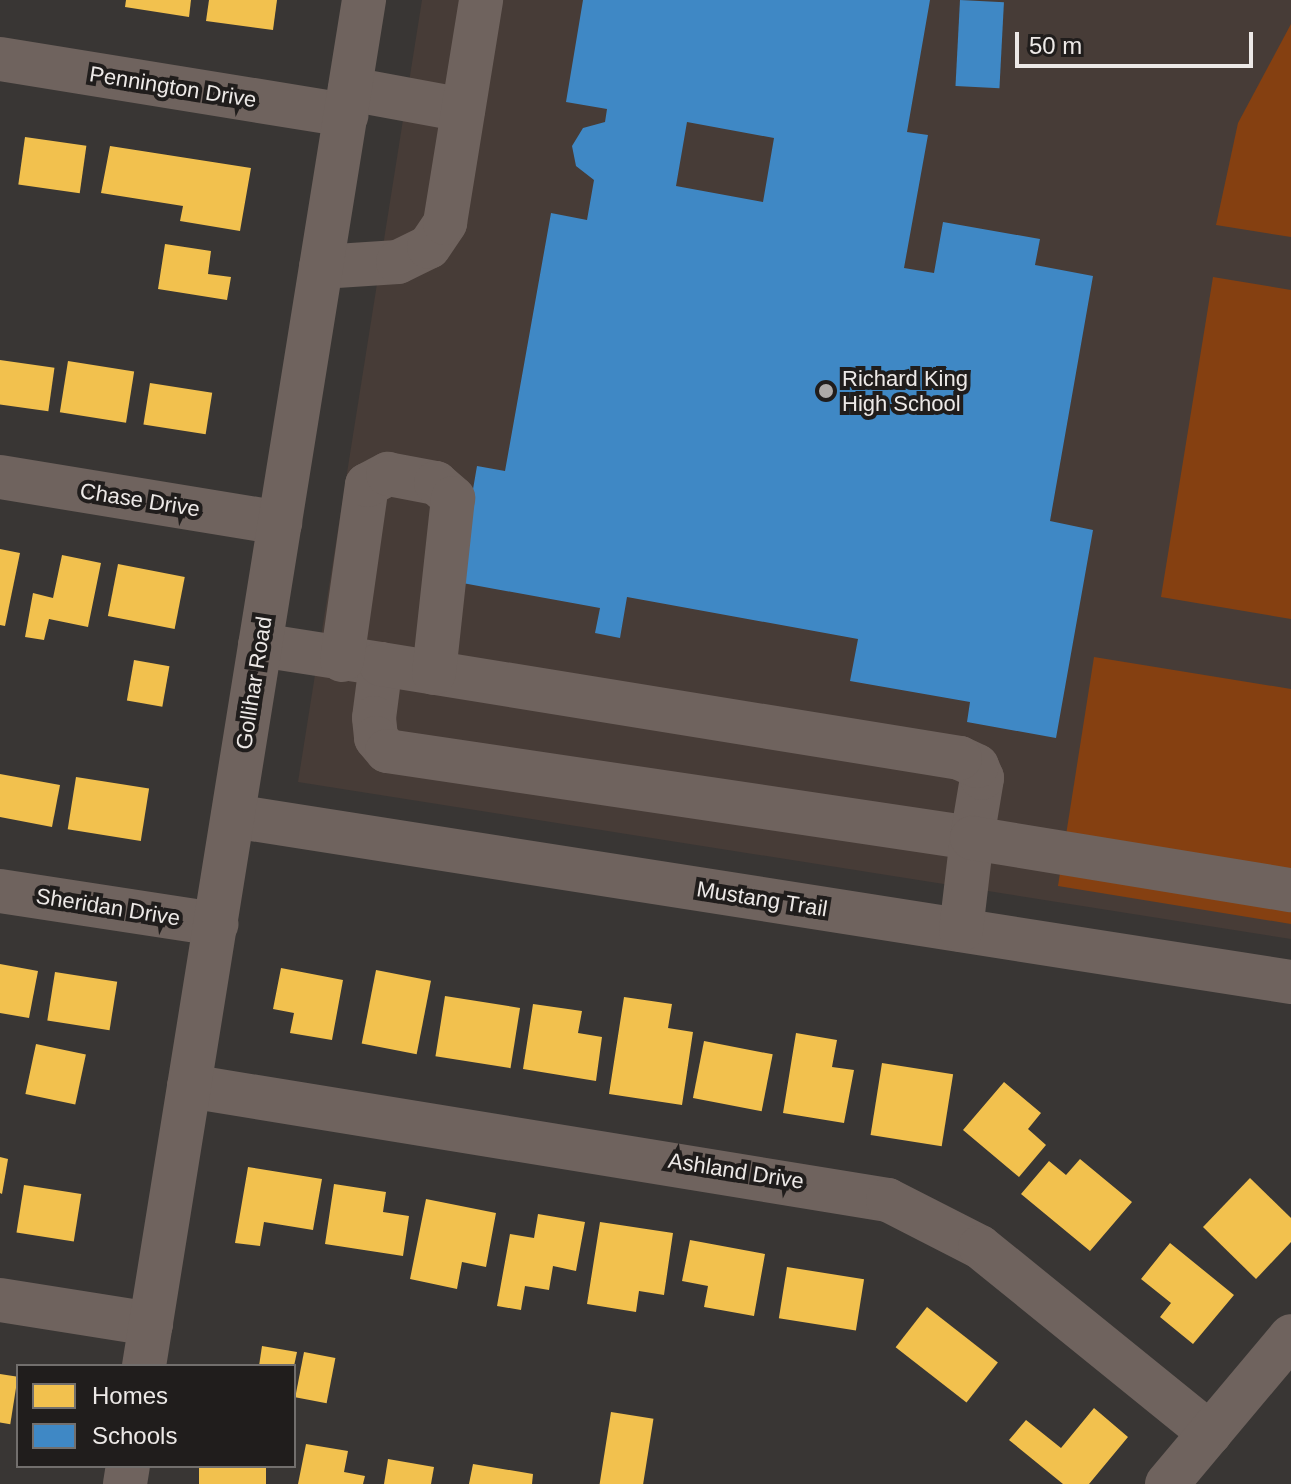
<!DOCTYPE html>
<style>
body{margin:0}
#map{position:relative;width:1291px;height:1484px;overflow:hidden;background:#393634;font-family:Helvetica,sans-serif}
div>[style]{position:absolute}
.built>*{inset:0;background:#473c37}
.green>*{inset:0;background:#854011}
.homes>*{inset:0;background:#f2c14e;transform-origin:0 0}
.schools>*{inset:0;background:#3f88c5;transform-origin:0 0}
.minor>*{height:44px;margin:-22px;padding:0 22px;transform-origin:22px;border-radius:22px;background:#6f635e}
.dots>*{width:22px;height:22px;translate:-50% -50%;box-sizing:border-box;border:4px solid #201d1c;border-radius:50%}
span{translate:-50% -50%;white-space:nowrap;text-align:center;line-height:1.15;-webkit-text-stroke:8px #201d1c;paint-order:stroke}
.street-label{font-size:22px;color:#ede9e7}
.poi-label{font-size:22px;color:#ede9e7}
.left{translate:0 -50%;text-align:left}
.legend{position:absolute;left:16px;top:1364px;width:280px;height:104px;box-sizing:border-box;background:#201d1c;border:2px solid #726f6d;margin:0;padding:10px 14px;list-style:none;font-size:24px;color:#ede9e7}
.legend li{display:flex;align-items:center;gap:16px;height:40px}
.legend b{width:40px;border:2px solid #726f6d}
.scale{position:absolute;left:1015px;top:32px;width:238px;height:36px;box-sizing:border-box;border:4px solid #ede9e7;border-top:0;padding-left:10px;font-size:24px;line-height:28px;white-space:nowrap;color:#ede9e7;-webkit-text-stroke:6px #201d1c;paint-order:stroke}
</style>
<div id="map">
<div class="built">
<div style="clip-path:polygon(422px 0,1291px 0,1291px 939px,298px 782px)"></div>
</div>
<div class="green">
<div style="clip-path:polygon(1291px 24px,1291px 237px,1216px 225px,1238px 123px)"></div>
<div style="clip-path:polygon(1213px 277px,1291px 290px,1291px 619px,1161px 597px)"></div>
<div style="clip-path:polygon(1094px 657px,1291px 689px,1291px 924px,1058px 886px)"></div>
</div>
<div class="homes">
<div style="clip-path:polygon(126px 0,191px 0,189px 17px,125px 7px)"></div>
<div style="clip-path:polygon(209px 0,277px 0,273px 30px,206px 21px)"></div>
<div style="left:25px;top:137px;width:62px;height:48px;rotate:8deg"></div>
<div style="clip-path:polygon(110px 146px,251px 168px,240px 231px,180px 221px,183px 206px,101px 193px)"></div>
<div style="clip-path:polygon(165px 244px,211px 251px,208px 274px,231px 277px,227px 300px,158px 289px)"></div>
<div style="left:0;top:360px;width:55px;height:44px;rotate:8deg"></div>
<div style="left:68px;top:361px;width:67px;height:52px;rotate:9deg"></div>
<div style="left:150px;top:383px;width:63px;height:42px;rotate:9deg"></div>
<div style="clip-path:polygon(0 549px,20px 553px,5px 626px,0 625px)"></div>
<div style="clip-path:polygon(62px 555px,101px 563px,88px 627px,49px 619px,44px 640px,25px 637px,33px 593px,53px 598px)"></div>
<div style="left:118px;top:564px;width:68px;height:53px;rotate:11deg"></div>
<div style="left:134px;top:660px;width:36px;height:41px;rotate:10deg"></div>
<div style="clip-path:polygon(0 774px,60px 785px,52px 827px,0 817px)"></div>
<div style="left:76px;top:777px;width:74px;height:53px;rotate:9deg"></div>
<div style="clip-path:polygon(0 964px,38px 971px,29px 1018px,0 1013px)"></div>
<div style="clip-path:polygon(281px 968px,343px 980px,332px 1040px,290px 1033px,294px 1013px,273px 1009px)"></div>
<div style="left:376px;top:970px;width:56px;height:75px;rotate:11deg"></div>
<div style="left:55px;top:972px;width:63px;height:49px;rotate:9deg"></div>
<div style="left:445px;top:996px;width:76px;height:61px;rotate:9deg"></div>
<div style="clip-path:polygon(624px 997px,672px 1004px,668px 1028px,693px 1032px,682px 1105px,609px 1094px)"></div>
<div style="clip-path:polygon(533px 1004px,582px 1011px,578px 1033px,602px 1037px,596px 1081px,523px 1069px)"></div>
<div style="clip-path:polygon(796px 1033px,837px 1040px,832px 1067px,854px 1070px,844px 1123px,783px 1113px)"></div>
<div style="left:704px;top:1041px;width:70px;height:58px;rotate:11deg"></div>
<div style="left:36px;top:1044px;width:51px;height:51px;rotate:12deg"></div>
<div style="left:882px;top:1063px;width:72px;height:73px;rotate:9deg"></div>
<div style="clip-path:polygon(1004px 1082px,1041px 1113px,1028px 1129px,1046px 1145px,1019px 1177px,963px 1130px)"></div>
<div style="clip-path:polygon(0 1157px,8px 1159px,2px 1194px,0 1193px)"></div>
<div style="clip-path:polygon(1080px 1159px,1132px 1202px,1090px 1251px,1021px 1194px,1049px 1161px,1066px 1175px)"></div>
<div style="clip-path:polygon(248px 1167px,322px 1179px,313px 1230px,264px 1222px,260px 1246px,235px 1243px)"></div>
<div style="clip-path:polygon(1250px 1178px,1291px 1218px,1291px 1242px,1256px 1279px,1203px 1227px)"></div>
<div style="clip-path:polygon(334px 1184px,386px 1192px,383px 1212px,409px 1216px,403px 1256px,325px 1244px)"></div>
<div style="left:24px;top:1185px;width:58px;height:48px;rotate:9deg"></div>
<div style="clip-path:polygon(426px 1199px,496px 1213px,486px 1267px,462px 1262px,457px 1289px,410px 1279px)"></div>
<div style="clip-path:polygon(538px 1214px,585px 1222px,576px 1271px,553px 1266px,549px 1290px,525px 1286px,521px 1310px,497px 1306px,510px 1234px,534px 1238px)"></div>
<div style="clip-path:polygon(600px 1222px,673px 1233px,664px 1295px,639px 1291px,636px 1312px,587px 1304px)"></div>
<div style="clip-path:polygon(690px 1240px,765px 1254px,754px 1316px,704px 1307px,708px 1286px,682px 1281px)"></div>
<div style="clip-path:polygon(1170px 1243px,1234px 1295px,1193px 1344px,1160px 1317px,1171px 1303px,1141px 1279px)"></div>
<div style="left:787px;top:1267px;width:78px;height:52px;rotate:9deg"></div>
<div style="left:927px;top:1307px;width:90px;height:51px;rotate:38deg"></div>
<div style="clip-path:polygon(262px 1346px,297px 1352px,294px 1366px,259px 1366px)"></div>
<div style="left:304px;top:1352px;width:32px;height:46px;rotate:11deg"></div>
<div style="left:0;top:1374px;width:18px;height:48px;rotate:9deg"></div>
<div style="clip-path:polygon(1094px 1408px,1128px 1437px,1089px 1484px,1063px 1484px,1009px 1440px,1026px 1420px,1061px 1448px)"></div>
<div style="left:611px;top:1412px;width:43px;height:73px;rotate:9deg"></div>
<div style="clip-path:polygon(306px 1444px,348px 1451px,344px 1472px,365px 1476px,363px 1484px,298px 1484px)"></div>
<div style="clip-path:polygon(388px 1459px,434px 1467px,431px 1484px,384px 1484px)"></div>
<div style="clip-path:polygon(473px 1464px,533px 1474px,532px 1484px,469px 1484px)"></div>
<div style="left:199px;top:1466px;width:67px;height:18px"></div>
</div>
<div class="schools">
<div style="clip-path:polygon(evenodd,583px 0,930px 0,907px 132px,928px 135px,904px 268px,934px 273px,943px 222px,1040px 239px,1035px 265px,1093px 276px,1050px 521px,1093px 530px,1056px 738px,967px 722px,970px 702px,850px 681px,858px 639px,627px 597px,620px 638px,595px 633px,600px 608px,457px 582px,477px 466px,505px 471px,551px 213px,587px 220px,594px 180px,576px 166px,572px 146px,583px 128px,605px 122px,607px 109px,566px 102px,583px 0,687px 122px,774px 138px,763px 202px,676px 186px,687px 122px)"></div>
<div style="left:960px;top:0;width:44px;height:86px;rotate:3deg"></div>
</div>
<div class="minor">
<div style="left:0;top:59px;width:351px;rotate:9.2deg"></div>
<div style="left:350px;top:89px;width:115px;rotate:10.5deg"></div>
<div style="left:321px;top:267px;width:77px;rotate:-3.7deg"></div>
<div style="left:398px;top:262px;width:34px;rotate:-26deg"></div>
<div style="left:429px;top:247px;width:29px;rotate:-56deg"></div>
<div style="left:445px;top:223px;width:226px;rotate:-80.8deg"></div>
<div style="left:0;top:477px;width:284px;rotate:9.3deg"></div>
<div style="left:260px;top:645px;width:122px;rotate:8.9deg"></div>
<div style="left:381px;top:664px;width:54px;rotate:97.4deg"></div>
<div style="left:374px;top:718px;width:20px;rotate:84deg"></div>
<div style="left:376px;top:738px;width:17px;rotate:50deg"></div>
<div style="left:387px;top:751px;width:591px;rotate:8.46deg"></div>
<div style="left:972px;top:838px;width:61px;rotate:-80.5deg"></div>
<div style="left:982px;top:778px;width:13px;rotate:-113deg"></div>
<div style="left:977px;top:766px;width:19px;rotate:-155deg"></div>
<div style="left:960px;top:758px;width:587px;rotate:-170.78deg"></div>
<div style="left:342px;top:660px;width:177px;rotate:-81.9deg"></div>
<div style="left:367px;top:485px;width:24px;rotate:-28deg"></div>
<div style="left:388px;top:474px;width:49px;rotate:10.6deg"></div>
<div style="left:436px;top:483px;width:23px;rotate:41deg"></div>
<div style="left:453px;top:498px;width:176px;rotate:96.2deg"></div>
<div style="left:233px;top:816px;width:1071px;rotate:8.92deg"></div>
<div style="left:0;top:891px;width:219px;rotate:8.7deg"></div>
<div style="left:961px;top:930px;width:93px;rotate:-83.2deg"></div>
<div style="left:972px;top:838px;width:323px;rotate:9.3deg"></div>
<div style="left:189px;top:1086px;width:708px;rotate:9.26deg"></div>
<div style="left:888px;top:1200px;width:103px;rotate:27.1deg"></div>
<div style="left:980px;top:1247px;width:296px;rotate:39deg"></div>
<div style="left:0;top:1300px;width:153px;rotate:9deg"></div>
<div style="left:144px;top:1366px;width:1384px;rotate:-80.85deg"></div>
<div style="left:125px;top:1484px;width:18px;rotate:-81deg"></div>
<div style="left:1167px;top:1484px;width:193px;rotate:-50deg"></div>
</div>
<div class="dots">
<div style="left:826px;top:391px;background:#aeaaa8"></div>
</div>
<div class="street-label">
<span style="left:173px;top:87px;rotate:9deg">Pennington Drive</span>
<span style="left:140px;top:500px;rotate:9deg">Chase Drive</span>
<span style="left:254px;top:683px;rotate:-81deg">Gollihar Road</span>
<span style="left:762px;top:899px;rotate:9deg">Mustang Trail</span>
<span style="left:108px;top:907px;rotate:9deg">Sheridan Drive</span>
<span style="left:736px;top:1171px;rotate:9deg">Ashland Drive</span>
</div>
<div class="poi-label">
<span class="left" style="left:842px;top:391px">Richard King<br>High School</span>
</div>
<ul class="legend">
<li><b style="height:22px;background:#f2c14e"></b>Homes</li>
<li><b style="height:22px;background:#3f88c5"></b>Schools</li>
</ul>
<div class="scale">50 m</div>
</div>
